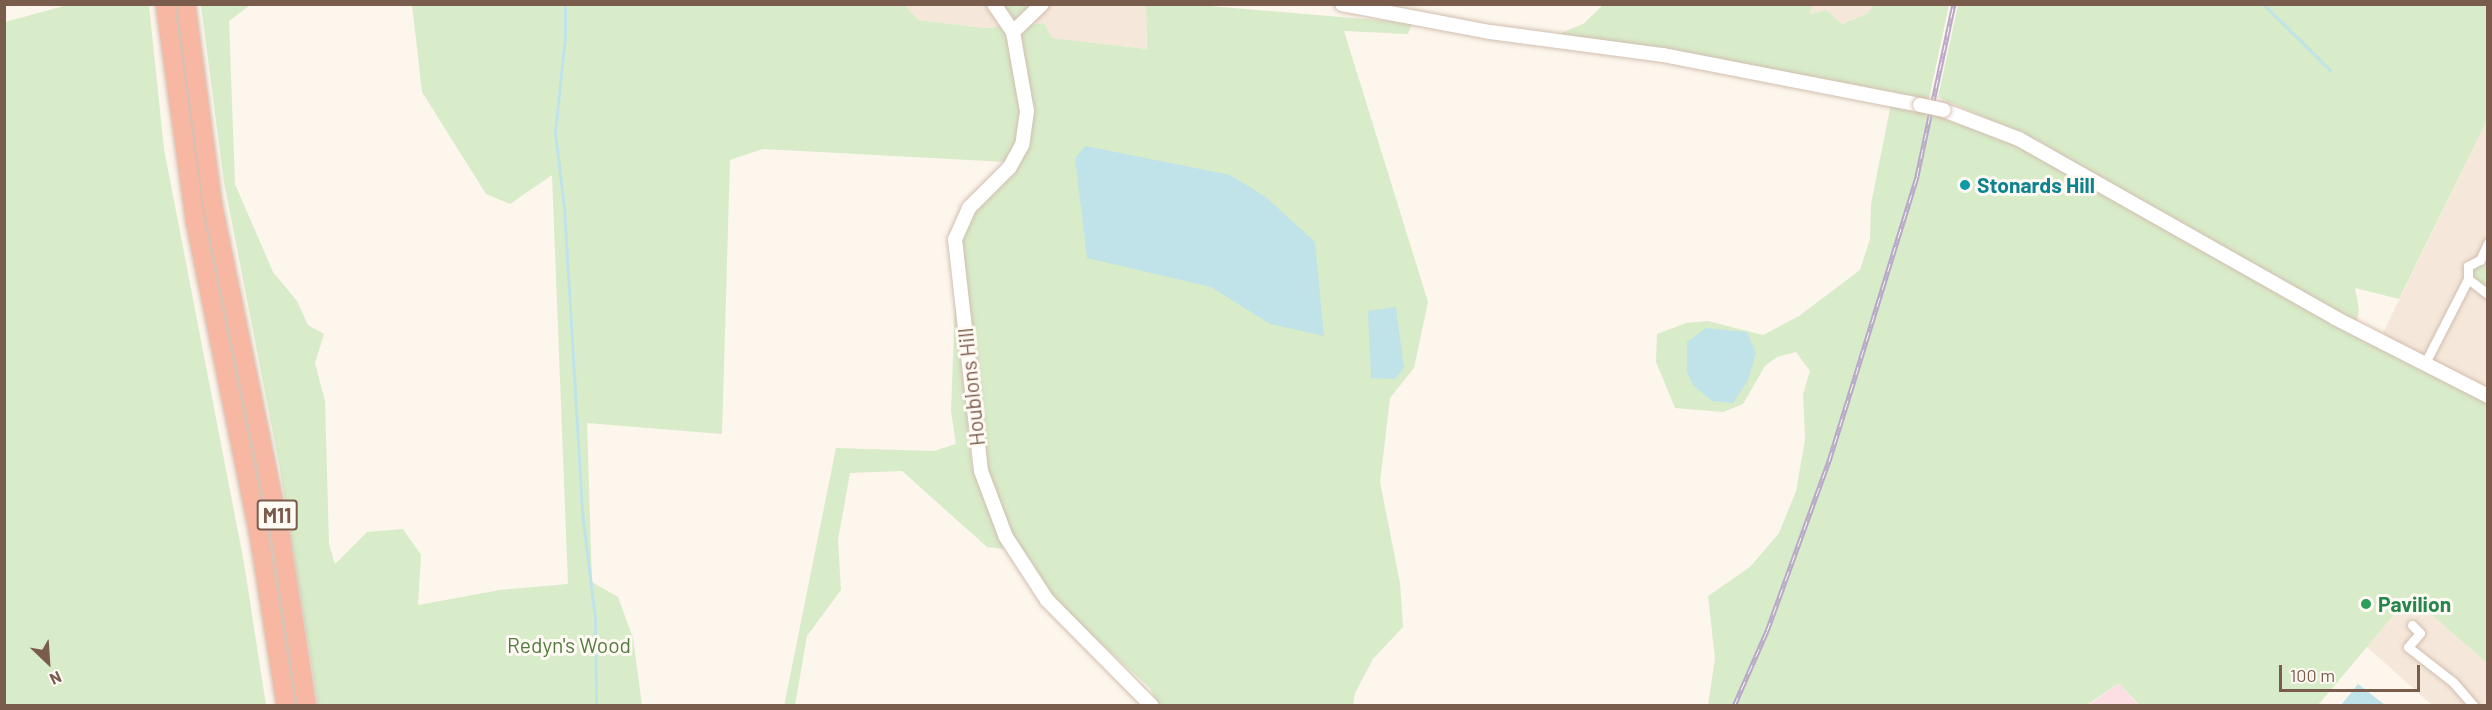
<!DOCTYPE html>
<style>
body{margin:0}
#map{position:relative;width:2492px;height:710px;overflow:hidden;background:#fdf6ec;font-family:Barlow,sans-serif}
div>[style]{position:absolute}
.residential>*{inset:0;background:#f5e8da}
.medical>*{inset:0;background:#fbdfe3}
.green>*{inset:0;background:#d8ecc9}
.water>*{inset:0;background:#bfe3e8}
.stream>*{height:3px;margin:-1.5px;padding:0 1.5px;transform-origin:1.5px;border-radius:1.5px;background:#bfe3e8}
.roads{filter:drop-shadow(0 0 2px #d1beb0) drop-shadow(0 0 2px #d1beb0)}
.street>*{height:9px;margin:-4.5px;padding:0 4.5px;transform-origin:4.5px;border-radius:4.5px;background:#fff}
.secondary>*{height:14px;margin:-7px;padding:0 7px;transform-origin:7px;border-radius:7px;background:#fff}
.highway>*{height:18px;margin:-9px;padding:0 9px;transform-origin:9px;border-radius:9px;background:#f7b7a3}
.rail>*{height:5px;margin-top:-2.5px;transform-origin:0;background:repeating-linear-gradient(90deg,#fffaf3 0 9px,#b9a8c9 0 18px);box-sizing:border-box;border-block:2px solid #b9a8c9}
.bridges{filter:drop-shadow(0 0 2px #d6c0b0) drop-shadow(0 0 2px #d6c0b0)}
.secondary-bridge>*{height:14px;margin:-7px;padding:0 7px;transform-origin:7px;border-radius:7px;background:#fff}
.dots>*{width:16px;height:16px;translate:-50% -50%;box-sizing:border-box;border:3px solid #fffaf3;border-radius:50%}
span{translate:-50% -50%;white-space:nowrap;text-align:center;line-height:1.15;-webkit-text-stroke:6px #fffaf3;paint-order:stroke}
.shield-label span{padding:2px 4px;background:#fffaf3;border:2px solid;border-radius:4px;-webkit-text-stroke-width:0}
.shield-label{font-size:20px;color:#7a5c4d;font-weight:700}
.culture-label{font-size:21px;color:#0d838f;font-weight:700}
.left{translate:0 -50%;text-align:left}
.street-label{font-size:21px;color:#7a5c4d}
.leisure-label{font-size:21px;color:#27864d;font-weight:700}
.park-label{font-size:21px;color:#537a41}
.frame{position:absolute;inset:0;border:6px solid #7a5c4d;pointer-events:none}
.north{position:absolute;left:18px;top:632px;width:60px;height:60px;-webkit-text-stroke:4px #fffaf3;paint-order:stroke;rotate:155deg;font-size:16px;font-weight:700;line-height:24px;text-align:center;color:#7a5c4d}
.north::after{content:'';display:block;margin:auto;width:21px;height:27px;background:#7a5c4d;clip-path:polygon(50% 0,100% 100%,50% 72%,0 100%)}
.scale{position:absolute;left:2279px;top:665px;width:141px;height:27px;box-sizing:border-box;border:3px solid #7a5c4d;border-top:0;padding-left:8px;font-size:18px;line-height:21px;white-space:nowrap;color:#7a5c4d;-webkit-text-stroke:4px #fffaf3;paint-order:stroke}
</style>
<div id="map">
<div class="residential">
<div style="clip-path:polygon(905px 5px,1146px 5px,1147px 49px,1051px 38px,1044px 23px,985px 28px,918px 20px)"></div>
<div style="clip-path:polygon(1813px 5px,1874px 5px,1867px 14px,1841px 24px,1826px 10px,1808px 14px)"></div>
<div style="clip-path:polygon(2487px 120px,2487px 392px,2380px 339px)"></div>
<div style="clip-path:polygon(2410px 596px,2487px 663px,2487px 705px,2432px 705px,2367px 647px)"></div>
</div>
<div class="medical">
<div style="clip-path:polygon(2119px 683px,2139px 706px,2087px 706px)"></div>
</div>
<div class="green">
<div style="clip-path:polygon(67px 5px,149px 5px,164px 149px,244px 563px,266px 705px,5px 705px,5px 22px)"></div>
<div style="clip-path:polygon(201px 5px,250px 5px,229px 21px,235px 184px,273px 272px,297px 301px,308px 325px,324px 334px,315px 363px,325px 401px,329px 544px,335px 564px,367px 532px,403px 529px,421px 555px,418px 605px,500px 590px,568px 584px,552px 175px,510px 204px,486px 194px,422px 92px,412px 5px,905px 5px,918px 20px,985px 28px,1044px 23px,1052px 38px,1147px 49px,1146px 5px,1198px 5px,1412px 23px,1408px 34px,1344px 31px,1428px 302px,1414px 368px,1390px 398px,1380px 482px,1400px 583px,1403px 627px,1373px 659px,1355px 693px,1353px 705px,1159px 705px,1150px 688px,1059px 605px,1010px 544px,989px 491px,959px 242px,965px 224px,1006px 162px,763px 149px,730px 160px,722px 434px,587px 423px,592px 582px,618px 597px,633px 638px,642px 705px,318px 705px,280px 469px,224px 182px)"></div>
<div style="clip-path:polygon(999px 5px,1038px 5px,1016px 19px)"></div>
<div style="clip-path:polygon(1603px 5px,1813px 5px,1809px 14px,1826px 10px,1842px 24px,1867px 14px,1874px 5px,1949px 5px,1929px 99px,1754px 66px,1551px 37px,1583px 24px)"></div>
<div style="clip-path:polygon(1958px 5px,2487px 5px,2487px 120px,2399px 299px,2355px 288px,2359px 310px,2356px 325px,2036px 140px,1938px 97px)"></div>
<div style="clip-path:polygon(1892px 99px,1976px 122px,2487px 401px,2487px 663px,2410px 596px,2318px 705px,2139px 705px,2119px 683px,2087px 705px,1708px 705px,1715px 659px,1708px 596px,1750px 567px,1779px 533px,1796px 491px,1805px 440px,1803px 394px,1810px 371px,1796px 352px,1777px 357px,1765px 366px,1743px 404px,1723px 412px,1675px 408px,1656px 362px,1657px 334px,1686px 323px,1708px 321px,1763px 335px,1799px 316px,1860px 270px,1870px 239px,1871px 204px)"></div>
<div style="clip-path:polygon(2481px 264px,2487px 266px,2487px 290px,2471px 278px,2471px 270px)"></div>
<div style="clip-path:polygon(955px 302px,972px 466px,1004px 549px,987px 547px,902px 471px,850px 473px,838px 540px,841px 590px,807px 636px,795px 705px,784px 706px,836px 448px,934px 451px,956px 444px,951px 411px)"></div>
</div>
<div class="water">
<div style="clip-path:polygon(1085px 146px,1230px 175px,1266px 197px,1315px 242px,1324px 336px,1270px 324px,1211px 287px,1087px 258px,1075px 158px)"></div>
<div style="clip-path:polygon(1396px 307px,1404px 368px,1395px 379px,1371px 378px,1368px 311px)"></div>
<div style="clip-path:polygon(1706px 328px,1747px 332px,1756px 353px,1748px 380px,1733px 403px,1712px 401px,1693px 385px,1687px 372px,1687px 342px)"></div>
<div style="clip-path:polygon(2358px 684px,2385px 705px,2341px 705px)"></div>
</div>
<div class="stream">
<div style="left:565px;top:4px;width:32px;rotate:90deg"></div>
<div style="left:565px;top:36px;width:98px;rotate:95.9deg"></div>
<div style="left:555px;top:133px;width:75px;rotate:83.1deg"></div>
<div style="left:564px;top:207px;width:306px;rotate:86.6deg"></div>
<div style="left:582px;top:512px;width:107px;rotate:83deg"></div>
<div style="left:595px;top:618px;width:88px;rotate:89.3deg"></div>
<div style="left:2263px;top:4px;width:94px;rotate:44.6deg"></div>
</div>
<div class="roads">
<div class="street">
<div style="left:2468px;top:279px;width:25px;rotate:37deg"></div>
<div style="left:2424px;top:365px;width:97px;rotate:-62.9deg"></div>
<div style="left:2468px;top:279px;width:13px;rotate:-90deg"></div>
<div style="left:2468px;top:266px;width:13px;rotate:-27deg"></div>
<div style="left:2480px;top:260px;width:19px;rotate:-65deg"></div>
<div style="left:2412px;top:625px;width:11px;rotate:45deg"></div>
<div style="left:2420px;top:633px;width:18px;rotate:131deg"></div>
<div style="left:2408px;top:647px;width:57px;rotate:37.9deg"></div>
<div style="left:2453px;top:682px;width:32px;rotate:49deg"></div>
</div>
<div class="secondary">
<div style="left:994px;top:4px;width:34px;rotate:56deg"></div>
<div style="left:1013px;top:32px;width:80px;rotate:80deg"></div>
<div style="left:1027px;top:111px;width:34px;rotate:98deg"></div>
<div style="left:1022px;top:145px;width:26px;rotate:119deg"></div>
<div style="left:1009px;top:168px;width:57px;rotate:135deg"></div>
<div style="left:969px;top:208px;width:34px;rotate:114deg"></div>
<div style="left:955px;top:239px;width:233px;rotate:83.6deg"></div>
<div style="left:981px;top:471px;width:71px;rotate:69.3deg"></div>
<div style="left:1006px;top:537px;width:75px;rotate:56.9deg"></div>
<div style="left:1047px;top:600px;width:149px;rotate:45.3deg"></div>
<div style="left:1342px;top:4px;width:151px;rotate:10.7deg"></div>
<div style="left:1490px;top:32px;width:175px;rotate:7.6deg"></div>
<div style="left:1663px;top:55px;width:262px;rotate:11deg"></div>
<div style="left:1013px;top:32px;width:40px;rotate:-44deg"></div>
<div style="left:1943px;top:110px;width:81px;rotate:20.9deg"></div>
<div style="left:2019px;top:139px;width:363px;rotate:29.5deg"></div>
<div style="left:2335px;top:318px;width:172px;rotate:27deg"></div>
</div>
<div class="highway">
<div style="left:165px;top:4px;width:219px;rotate:82.1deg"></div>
<div style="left:195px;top:221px;width:321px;rotate:78.5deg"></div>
<div style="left:259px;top:536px;width:172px;rotate:81deg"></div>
<div style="left:186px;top:4px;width:204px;rotate:82.4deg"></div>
<div style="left:213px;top:206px;width:333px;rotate:78.4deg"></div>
<div style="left:280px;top:532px;width:176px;rotate:81.2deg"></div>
</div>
</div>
<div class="rail">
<div style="left:1734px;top:706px;width:82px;rotate:-66.3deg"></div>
<div style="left:1767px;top:631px;width:181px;rotate:-70deg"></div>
<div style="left:1829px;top:461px;width:298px;rotate:-72.8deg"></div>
<div style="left:1917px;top:176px;width:176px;rotate:-77.9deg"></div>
</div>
<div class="bridges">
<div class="secondary-bridge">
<div style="left:1920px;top:105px;width:24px;rotate:12deg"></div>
</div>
</div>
<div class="dots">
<div style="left:1965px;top:185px;background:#0f9aa8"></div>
<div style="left:2366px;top:604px;background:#2e9e5b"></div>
</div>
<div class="shield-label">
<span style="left:277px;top:515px">M11</span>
</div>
<div class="culture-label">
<span class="left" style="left:1977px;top:185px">Stonards Hill</span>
</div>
<div class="street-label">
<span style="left:971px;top:387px;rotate:-96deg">Houblons Hill</span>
</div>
<div class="leisure-label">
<span class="left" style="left:2378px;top:604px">Pavilion</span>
</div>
<div class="park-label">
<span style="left:569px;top:645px">Redyn's Wood</span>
</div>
<div class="frame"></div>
<div class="north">N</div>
<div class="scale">100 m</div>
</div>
